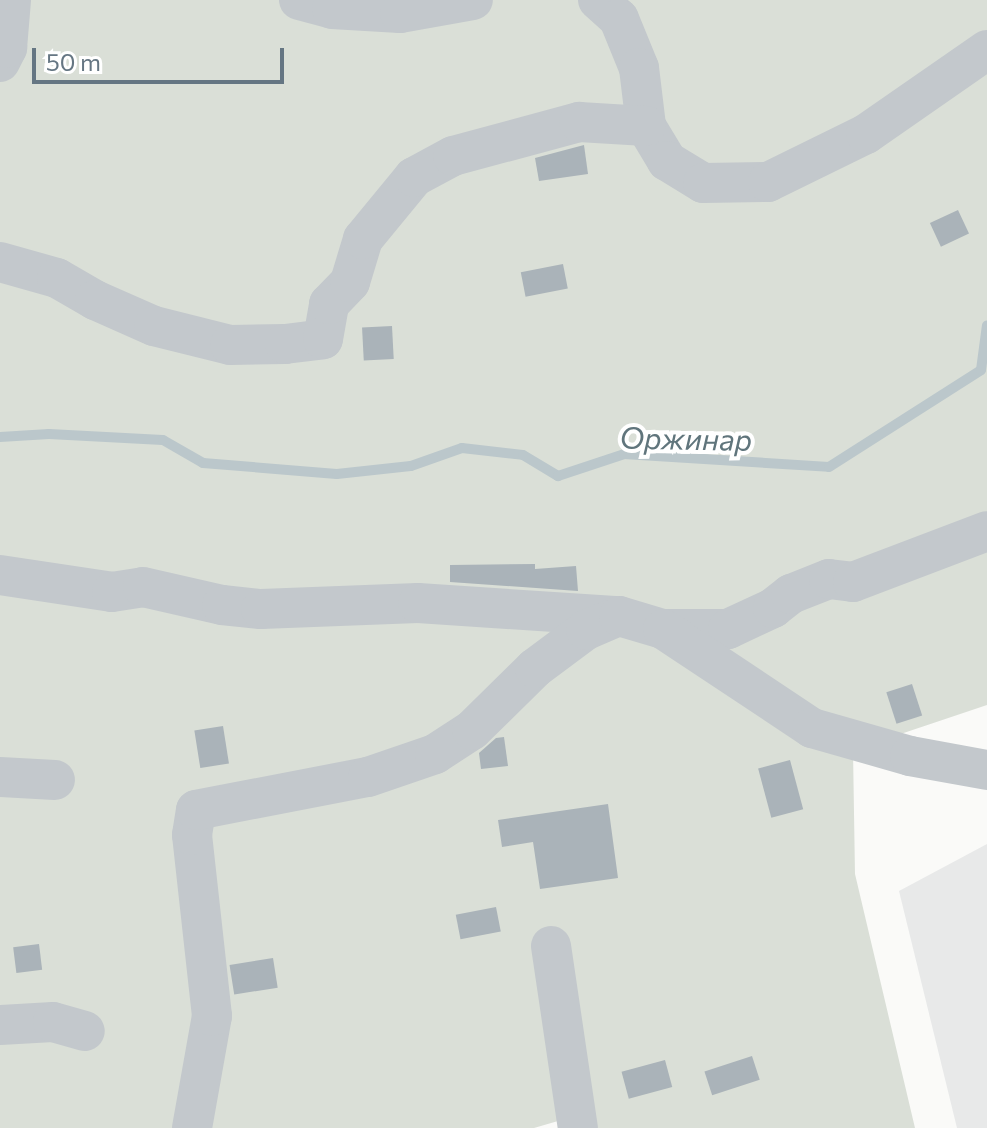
<!DOCTYPE html>
<meta charset="utf-8">
<style>
body{margin:0}
#map{position:relative;width:987px;height:1128px;overflow:hidden;background:#fafaf8;font-family:Commissioner,sans-serif}
div>[style]{position:absolute}
.built>*{inset:0;background:#e8e9e9}
.green>*{inset:0;background:#dadfd7}
.stream>*{height:10px;margin:-5px;padding:0 5px;transform-origin:5px;border-radius:5px;background:#bbc7cb}
.building>*{inset:0;background:#aab3b9;transform-origin:0 0}
.minor>*{height:40px;margin:-20px;padding:0 20px;transform-origin:20px;border-radius:20px;background:#c3c8cc}
span{translate:-50% -50%;white-space:nowrap;text-align:center;line-height:1.15;-webkit-text-stroke:8px #fff;paint-order:stroke}
.water-label{font-size:30px;color:#60757c;font-style:italic}
.scale{position:absolute;left:32px;top:48px;width:252px;height:36px;box-sizing:border-box;border:4px solid #657683;border-top:0;padding-left:10px;font-size:24px;line-height:28px;white-space:nowrap;color:#657683;-webkit-text-stroke:6px #fff;paint-order:stroke}
</style>
<div id="map">
<div class="built">
<div style="clip-path:polygon(987px 844px,987px 1128px,957px 1128px,899px 891px)"></div>
</div>
<div class="green">
<div style="clip-path:polygon(0 0,987px 0,987px 705px,853px 750px,855px 874px,915px 1128px,561px 1128px,558px 1121px,534px 1128px,0 1128px)"></div>
</div>
<div class="stream">
<div style="left:0;top:437px;width:49px;rotate:-3.5deg"></div>
<div style="left:49px;top:434px;width:114px;rotate:3deg"></div>
<div style="left:163px;top:440px;width:46px;rotate:29.9deg"></div>
<div style="left:203px;top:463px;width:134px;rotate:4.7deg"></div>
<div style="left:337px;top:474px;width:74px;rotate:-6.2deg"></div>
<div style="left:411px;top:466px;width:54px;rotate:-19.4deg"></div>
<div style="left:462px;top:448px;width:61px;rotate:6.5deg"></div>
<div style="left:523px;top:455px;width:41px;rotate:31deg"></div>
<div style="left:558px;top:476px;width:70px;rotate:-18.4deg"></div>
<div style="left:624px;top:454px;width:205px;rotate:3.6deg"></div>
<div style="left:829px;top:467px;width:180px;rotate:-32.5deg"></div>
<div style="left:981px;top:370px;width:45px;rotate:-82.4deg"></div>
</div>
<div class="building">
<div style="clip-path:polygon(584px 145px,588px 174px,539px 181px,535px 158px)"></div>
<div style="left:958px;top:210px;width:26px;height:31px;rotate:65deg"></div>
<div style="left:563px;top:264px;width:25px;height:43px;rotate:79deg"></div>
<div style="left:392px;top:326px;width:33px;height:30px;rotate:87deg"></div>
<div style="clip-path:polygon(535px 564px,535px 569px,576px 566px,578px 591px,450px 582px,450px 565px)"></div>
<div style="left:912px;top:684px;width:33px;height:27px;rotate:72deg"></div>
<div style="left:223px;top:726px;width:38px;height:29px;rotate:81deg"></div>
<div style="clip-path:polygon(504px 737px,508px 766px,481px 769px,479px 753px,496px 738px)"></div>
<div style="left:790px;top:760px;width:51px;height:33px;rotate:75deg"></div>
<div style="clip-path:polygon(608px 804px,618px 878px,540px 889px,533px 842px,502px 847px,498px 820px)"></div>
<div style="left:496px;top:907px;width:25px;height:41px;rotate:79deg"></div>
<div style="left:39px;top:944px;width:26px;height:26px;rotate:83deg"></div>
<div style="left:273px;top:958px;width:30px;height:44px;rotate:81deg"></div>
<div style="left:752px;top:1056px;width:25px;height:50px;rotate:72deg"></div>
<div style="left:665px;top:1060px;width:28px;height:45px;rotate:75deg"></div>
</div>
<div class="minor">
<div style="left:299px;top:0;width:34px;rotate:15deg"></div>
<div style="left:332px;top:9px;width:68px;rotate:3.4deg"></div>
<div style="left:400px;top:13px;width:74px;rotate:-10.1deg"></div>
<div style="left:598px;top:0;width:28px;rotate:42deg"></div>
<div style="left:619px;top:19px;width:53px;rotate:67.8deg"></div>
<div style="left:639px;top:68px;width:58px;rotate:83.1deg"></div>
<div style="left:646px;top:126px;width:41px;rotate:59deg"></div>
<div style="left:667px;top:161px;width:42px;rotate:31.4deg"></div>
<div style="left:703px;top:183px;width:65px;rotate:-0.9deg"></div>
<div style="left:768px;top:182px;width:109px;rotate:-26.1deg"></div>
<div style="left:866px;top:134px;width:147px;rotate:-34.8deg"></div>
<div style="left:0;top:62px;width:16px;rotate:-63deg"></div>
<div style="left:7px;top:48px;width:48px;rotate:-85.2deg"></div>
<div style="left:0;top:262px;width:59px;rotate:15.7deg"></div>
<div style="left:57px;top:278px;width:44px;rotate:30.1deg"></div>
<div style="left:95px;top:300px;width:64px;rotate:23.8deg"></div>
<div style="left:154px;top:326px;width:78px;rotate:14deg"></div>
<div style="left:230px;top:345px;width:55px;rotate:-1deg"></div>
<div style="left:285px;top:344px;width:38px;rotate:-7deg"></div>
<div style="left:323px;top:339px;width:36px;rotate:-80deg"></div>
<div style="left:329px;top:304px;width:30px;rotate:-46deg"></div>
<div style="left:350px;top:282px;width:45px;rotate:-73.2deg"></div>
<div style="left:363px;top:239px;width:80px;rotate:-50.6deg"></div>
<div style="left:414px;top:177px;width:44px;rotate:-28.3deg"></div>
<div style="left:453px;top:156px;width:131px;rotate:-15.1deg"></div>
<div style="left:579px;top:122px;width:67px;rotate:3.4deg"></div>
<div style="left:0;top:575px;width:113px;rotate:8.6deg"></div>
<div style="left:112px;top:592px;width:31px;rotate:-9deg"></div>
<div style="left:143px;top:587px;width:81px;rotate:12.8deg"></div>
<div style="left:222px;top:605px;width:39px;rotate:6deg"></div>
<div style="left:261px;top:609px;width:157px;rotate:-2.2deg"></div>
<div style="left:418px;top:603px;width:197px;rotate:3.8deg"></div>
<div style="left:663px;top:629px;width:65px"></div>
<div style="left:728px;top:629px;width:50px;rotate:-25deg"></div>
<div style="left:773px;top:608px;width:23px;rotate:-38deg"></div>
<div style="left:791px;top:594px;width:41px;rotate:-21.5deg"></div>
<div style="left:829px;top:579px;width:24px;rotate:7deg"></div>
<div style="left:853px;top:582px;width:143px;rotate:-20.8deg"></div>
<div style="left:0;top:777px;width:55px;rotate:3.1deg"></div>
<div style="left:551px;top:946px;width:184px;rotate:81.6deg"></div>
<div style="left:0;top:1025px;width:53px;rotate:-3.2deg"></div>
<div style="left:53px;top:1022px;width:33px;rotate:16deg"></div>
<div style="left:192px;top:1128px;width:114px;rotate:-79.9deg"></div>
<div style="left:212px;top:1016px;width:182px;rotate:-96.3deg"></div>
<div style="left:192px;top:835px;width:25px;rotate:-81deg"></div>
<div style="left:196px;top:810px;width:175px;rotate:-10.9deg"></div>
<div style="left:368px;top:777px;width:71px;rotate:-18.9deg"></div>
<div style="left:435px;top:754px;width:44px;rotate:-33deg"></div>
<div style="left:472px;top:730px;width:88px;rotate:-44.5deg"></div>
<div style="left:535px;top:668px;width:64px;rotate:-36.7deg"></div>
<div style="left:586px;top:630px;width:36px;rotate:-23deg"></div>
<div style="left:619px;top:616px;width:46px;rotate:16.5deg"></div>
<div style="left:663px;top:629px;width:179px;rotate:33.6deg"></div>
<div style="left:812px;top:728px;width:102px;rotate:15.9deg"></div>
<div style="left:910px;top:756px;width:78px;rotate:10.3deg"></div>
</div>
<div class="water-label">
<span style="left:686px;top:438px;rotate:1deg">Оржинар</span>
</div>
<div class="scale">50 m</div>
</div>
